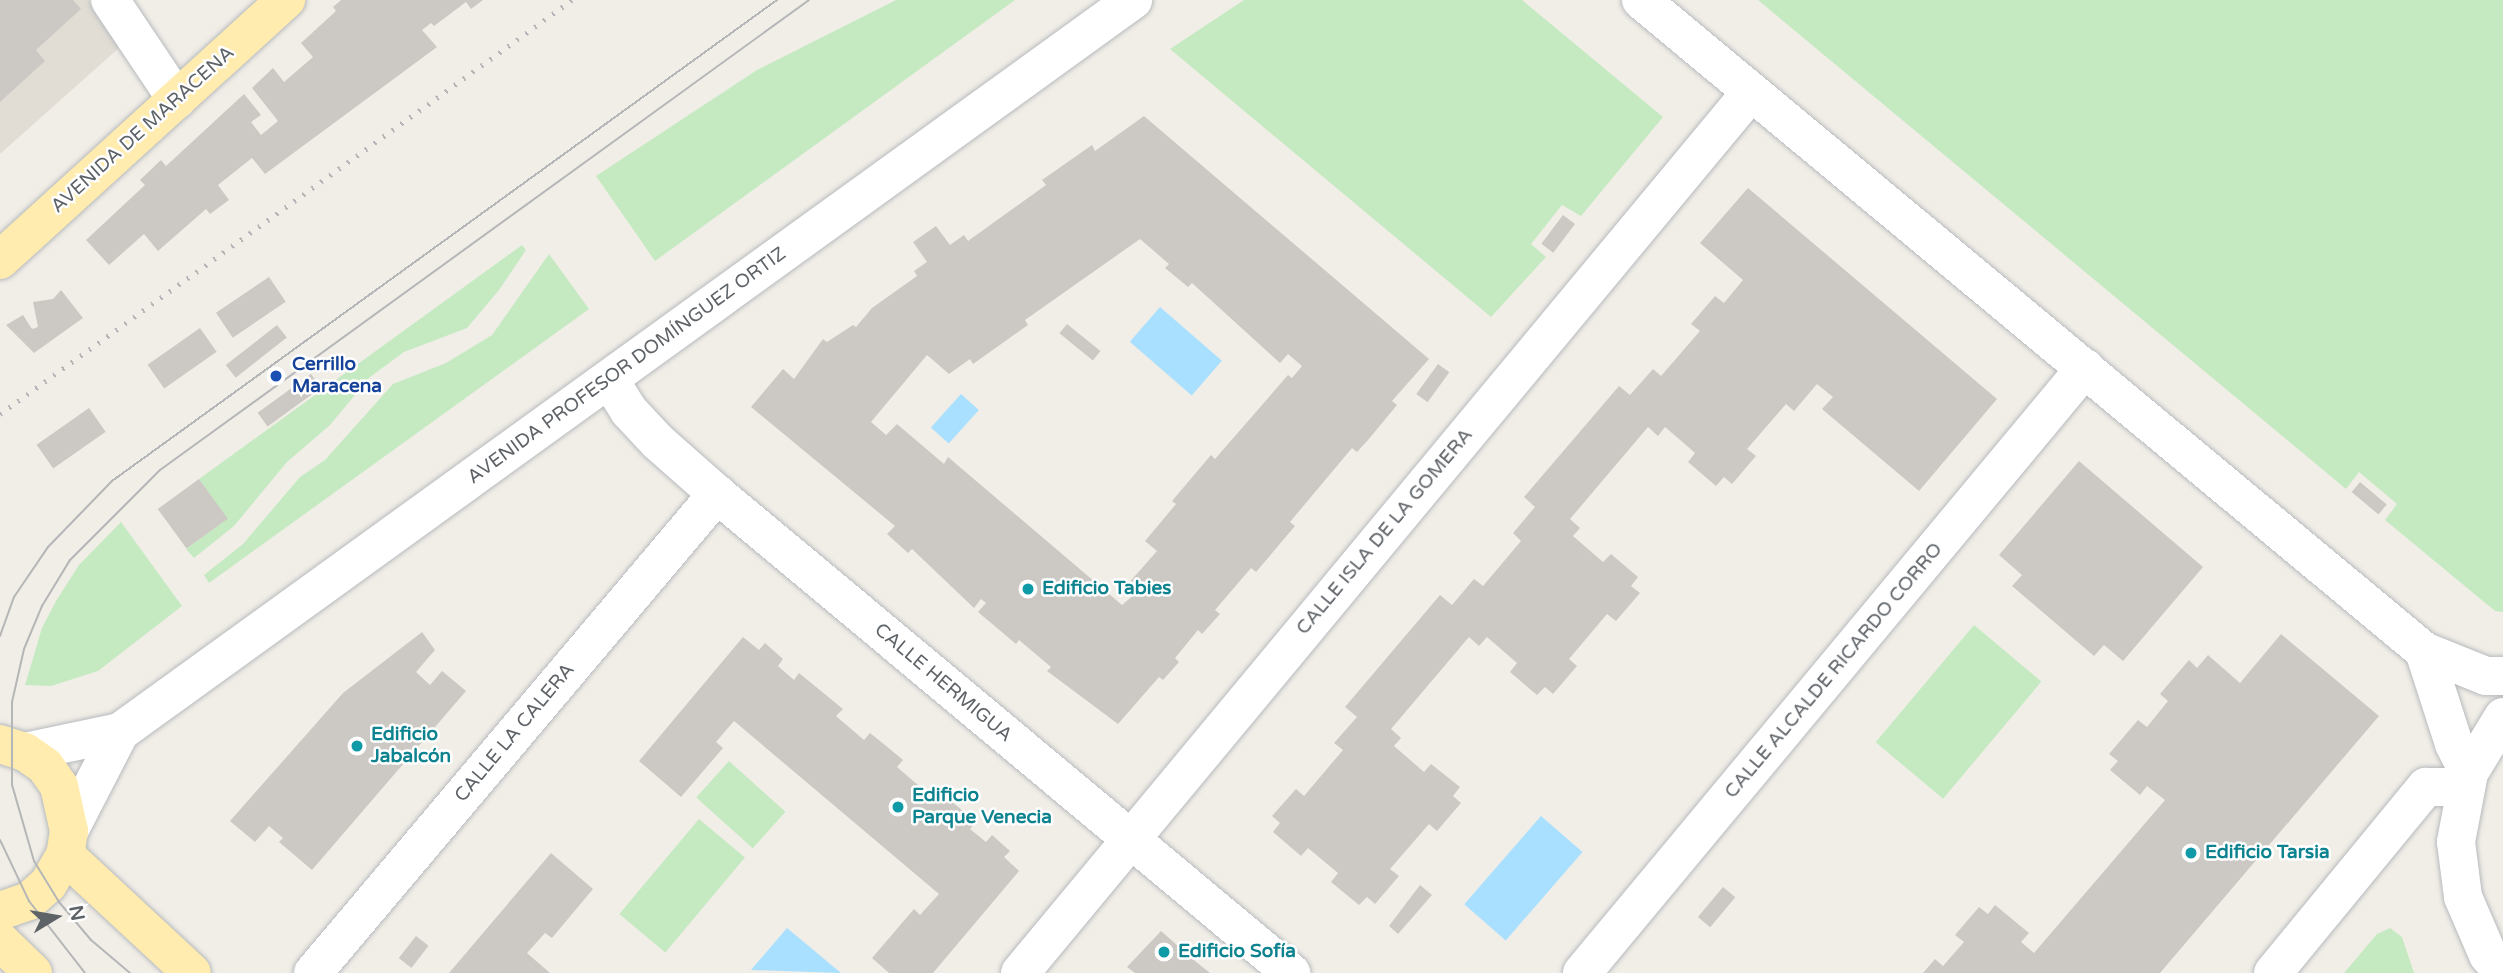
<!DOCTYPE html>
<meta charset="utf-8">
<style>
body{margin:0}
#map{position:relative;width:2503px;height:973px;overflow:hidden;background:#f1eee7;font-family:"Varela Round",sans-serif}
div>[style]{position:absolute}
.education>*{inset:0;background:#e1ddd5}
.green>*{inset:0;background:#c5eac2;transform-origin:0 0}
.water>*{inset:0;background:#a9e0ff;transform-origin:0 0}
.building>*{inset:0;background:#ccc9c4;transform-origin:0 0}
.roads{filter:drop-shadow(0 0 2px #b7babe) drop-shadow(0 0 2px #b7babe)}
.minor>*{height:38px;margin:-19px;padding:0 19px;transform-origin:19px;border-radius:19px;background:#fff}
.major>*{height:38px;margin:-19px;padding:0 19px;transform-origin:19px;border-radius:19px;background:#ffecae}
.tram>*{height:2px;margin:-1px;padding:0 1px;transform-origin:1px;border-radius:1px;background:#b5b6b7}
.rail>*{height:5px;margin-top:-2.5px;transform-origin:0;background:repeating-linear-gradient(90deg,#b5b6b7 0 2px,transparent 0 11px)}
.dots>*{width:19px;height:19px;translate:-50% -50%;box-sizing:border-box;border:4px solid #fff;border-radius:50%}
span{translate:-50% -50%;white-space:nowrap;text-align:center;line-height:1.15;-webkit-text-stroke:5px #fff;paint-order:stroke}
.street-label{font-size:19px;color:#5e6368}
.transit-label{font-size:19px;color:#164399;font-weight:700}
.left{translate:0 -50%;text-align:left}
.culture-label{font-size:19px;color:#0d838f;font-weight:700}
.north{position:absolute;left:21px;top:882px;width:70px;height:70px;-webkit-text-stroke:5px #fff;paint-order:stroke;rotate:79deg;font-size:19px;font-weight:700;line-height:28px;text-align:center;color:#5e6368}
.north::after{content:'';display:block;margin:auto;width:24px;height:32px;background:#5e6368;clip-path:polygon(50% 0,100% 100%,50% 72%,0 100%)}
</style>
<div id="map">
<div class="education">
<div style="clip-path:polygon(0 0,88px 0,120px 47px,0 154px)"></div>
</div>
<div class="green">
<div style="clip-path:polygon(896px 0,1015px 0,655px 261px,596px 176px,757px 70px)"></div>
<div style="clip-path:polygon(1244px 0,1522px 0,1663px 117px,1581px 216px,1562px 205px,1531px 244px,1546px 257px,1491px 317px,1170px 49px)"></div>
<div style="clip-path:polygon(1758px 0,2503px 0,2503px 612px,2495px 611px,2385px 520px,2397px 504px,2359px 472px,2346px 489px)"></div>
<div style="clip-path:polygon(522px 245px,526px 250px,499px 290px,467px 328px,404px 352px,370px 377px,330px 425px,287px 462px,234px 526px,194px 558px,186px 549px,227px 519px,199px 479px)"></div>
<div style="clip-path:polygon(549px 254px,589px 309px,209px 583px,204px 575px,243px 544px,300px 477px,325px 460px,393px 384px,446px 363px,492px 335px)"></div>
<div style="clip-path:polygon(121px 522px,182px 606px,98px 671px,51px 686px,25px 685px,42px 628px,56px 601px,79px 565px)"></div>
<div style="left:1974px;top:625px;width:88px;height:153px;rotate:40deg"></div>
<div style="left:729px;top:761px;width:76px;height:49px;rotate:42deg"></div>
<div style="left:699px;top:819px;width:60px;height:124px;rotate:40deg"></div>
<div style="clip-path:polygon(2390px 928px,2402px 937px,2414px 973px,2344px 973px,2377px 934px)"></div>
</div>
<div class="water">
<div style="left:1160px;top:307px;width:82px;height:46px;rotate:41deg"></div>
<div style="left:961px;top:394px;width:24px;height:45px;rotate:42deg"></div>
<div style="left:1541px;top:816px;width:55px;height:117px;rotate:41deg"></div>
<div style="clip-path:polygon(787px 928px,841px 973px,751px 970px)"></div>
</div>
<div class="building">
<div style="clip-path:polygon(0 0,73px 0,81px 9px,36px 50px,45px 61px,0 102px)"></div>
<div style="clip-path:polygon(341px 0,483px 0,471px 9px,466px 2px,434px 26px,431px 23px,422px 30px,437px 47px,265px 174px,252px 158px,218px 185px,229px 200px,210px 214px,206px 209px,158px 251px,144px 234px,109px 265px,86px 240px,145px 185px,140px 180px,161px 160px,166px 166px,244px 94px,261px 115px,251px 122px,261px 135px,278px 121px,252px 88px,273px 68px,284px 82px,313px 57px,301px 43px,336px 11px,333px 7px)"></div>
<div style="clip-path:polygon(evenodd,1144px 116px,1429px 359px,1392px 401px,1397px 405px,1368px 440px,1357px 452px,1352px 448px,1290px 522px,1295px 526px,1256px 572px,1251px 568px,1215px 610px,1220px 614px,1202px 634px,1198px 630px,1175px 658px,1179px 662px,1163px 680px,1159px 677px,1118px 724px,1047px 671px,1051px 667px,1019px 640px,1016px 644px,978px 612px,986px 603px,981px 599px,974px 608px,912px 549px,908px 553px,887px 534px,895px 526px,751px 407px,783px 369px,794px 379px,823px 339px,827px 342px,853px 325px,856px 327px,872px 308px,917px 276px,914px 271px,927px 262px,913px 242px,936px 226px,950px 245px,964px 235px,968px 241px,1046px 185px,1042px 180px,1092px 145px,1095px 151px,1144px 116px,1140px 239px,1169px 264px,1165px 268px,1188px 287px,1192px 283px,1280px 363px,1288px 354px,1302px 366px,1292px 378px,1288px 375px,1215px 459px,1211px 455px,1172px 501px,1176px 504px,1145px 541px,1157px 551px,1127px 585px,1136px 593px,1122px 605px,948px 457px,944px 464px,897px 424px,886px 435px,871px 422px,927px 355px,949px 374px,970px 359px,973px 364px,1028px 325px,1025px 320px,1140px 239px)"></div>
<div style="clip-path:polygon(1748px 188px,1997px 399px,1919px 491px,1822px 409px,1833px 397px,1817px 384px,1794px 411px,1786px 404px,1747px 449px,1756px 456px,1732px 484px,1724px 477px,1716px 486px,1688px 462px,1695px 453px,1686px 445px,1665px 427px,1658px 436px,1648px 427px,1570px 519px,1580px 528px,1573px 536px,1603px 562px,1611px 554px,1638px 577px,1631px 586px,1640px 593px,1616px 621px,1607px 614px,1569px 659px,1577px 666px,1553px 694px,1545px 687px,1537px 695px,1510px 672px,1517px 663px,1487px 637px,1479px 646px,1469px 637px,1391px 729px,1401px 738px,1394px 746px,1424px 772px,1431px 764px,1460px 787px,1453px 796px,1461px 803px,1437px 831px,1429px 824px,1390px 869px,1399px 876px,1375px 904px,1367px 897px,1359px 905px,1331px 882px,1338px 873px,1308px 848px,1301px 856px,1273px 832px,1280px 823px,1272px 816px,1296px 789px,1304px 796px,1343px 750px,1334px 743px,1357px 717px,1345px 707px,1440px 595px,1452px 605px,1474px 579px,1483px 586px,1521px 541px,1513px 533px,1535px 507px,1524px 497px,1619px 386px,1630px 395px,1653px 369px,1661px 376px,1700px 331px,1691px 324px,1715px 296px,1724px 303px,1743px 280px,1700px 243px)"></div>
<div style="left:1563px;top:215px;width:15px;height:36px;rotate:37deg"></div>
<div style="left:269px;top:277px;width:30px;height:64px;rotate:56deg"></div>
<div style="clip-path:polygon(61px 290px,83px 318px,34px 353px,6px 325px,23px 315px,32px 329px,38px 327px,33px 302px,53px 299px)"></div>
<div style="left:1067px;top:324px;width:43px;height:12px;rotate:39deg"></div>
<div style="left:277px;top:325px;width:16px;height:65px;rotate:52deg"></div>
<div style="left:200px;top:328px;width:29px;height:64px;rotate:55deg"></div>
<div style="left:1438px;top:364px;width:14px;height:37px;rotate:36deg"></div>
<div style="left:311px;top:374px;width:17px;height:66px;rotate:54deg"></div>
<div style="left:89px;top:408px;width:29px;height:64px;rotate:55deg"></div>
<div style="clip-path:polygon(2079px 461px,2203px 567px,2123px 661px,2104px 645px,2094px 656px,2012px 586px,2022px 575px,1999px 555px)"></div>
<div style="left:199px;top:479px;width:49px;height:51px;rotate:54deg"></div>
<div style="left:2360px;top:482px;width:35px;height:13px;rotate:40deg"></div>
<div style="clip-path:polygon(422px 632px,435px 650px,416px 672px,430px 685px,442px 671px,466px 691px,312px 870px,279px 842px,283px 838px,269px 826px,255px 842px,230px 821px,343px 693px)"></div>
<div style="clip-path:polygon(2281px 634px,2379px 716px,2160px 973px,1923px 973px,1935px 959px,1943px 966px,1964px 942px,1955px 935px,1979px 907px,1988px 914px,1995px 905px,2029px 933px,2021px 942px,2034px 953px,2165px 800px,2147px 786px,2140px 795px,2110px 770px,2118px 761px,2109px 754px,2138px 720px,2147px 727px,2168px 701px,2160px 694px,2189px 660px,2197px 668px,2208px 655px,2240px 683px)"></div>
<div style="clip-path:polygon(743px 637px,759px 650px,765px 643px,783px 659px,778px 666px,794px 680px,799px 673px,843px 709px,836px 716px,864px 740px,870px 733px,885px 745px,903px 760px,897px 767px,926px 792px,932px 785px,976px 822px,970px 829px,986px 842px,992px 835px,1010px 851px,1004px 857px,1019px 871px,933px 973px,889px 973px,872px 958px,914px 909px,920px 915px,939px 894px,734px 721px,716px 742px,723px 748px,681px 797px,639px 761px)"></div>
<div style="clip-path:polygon(551px 853px,593px 889px,552px 938px,545px 933px,527px 953px,550px 973px,449px 973px)"></div>
<div style="clip-path:polygon(1420px 885px,1432px 895px,1398px 934px,1389px 926px)"></div>
<div style="left:1723px;top:887px;width:16px;height:39px;rotate:40deg"></div>
<div style="clip-path:polygon(1161px 931px,1195px 961px,1210px 973px,1135px 973px,1127px 967px)"></div>
<div style="left:416px;top:936px;width:16px;height:28px;rotate:38deg"></div>
</div>
<div class="roads">
<div class="minor">
<div style="left:110px;top:0;width:120px;rotate:56.2deg"></div>
<div style="left:1641px;top:0;width:1018px;rotate:39.74deg"></div>
<div style="left:2424px;top:651px;width:67px;rotate:22deg"></div>
<div style="left:2486px;top:676px;width:17px"></div>
<div style="left:609px;top:379px;width:38px;rotate:58deg"></div>
<div style="left:629px;top:411px;width:42px;rotate:46.9deg"></div>
<div style="left:658px;top:442px;width:79px;rotate:41.4deg"></div>
<div style="left:717px;top:494px;width:748px;rotate:39.84deg"></div>
<div style="left:2424px;top:651px;width:98px;rotate:72.1deg"></div>
<div style="left:2454px;top:744px;width:33px;rotate:63deg"></div>
<div style="left:2503px;top:717px;width:66px;rotate:121.3deg"></div>
<div style="left:2469px;top:773px;width:70px;rotate:100.7deg"></div>
<div style="left:2456px;top:842px;width:55px;rotate:82.7deg"></div>
<div style="left:2463px;top:897px;width:63px;rotate:66.7deg"></div>
<div style="left:2488px;top:955px;width:23px;rotate:49deg"></div>
<div style="left:25px;top:752px;width:97px;rotate:-11.9deg"></div>
<div style="left:120px;top:732px;width:1250px;rotate:-35.85deg"></div>
<div style="left:69px;top:831px;width:111px;rotate:-62.7deg"></div>
<div style="left:313px;top:973px;width:627px;rotate:-49.85deg"></div>
<div style="left:1020px;top:973px;width:1145px;rotate:-50.32deg"></div>
<div style="left:1582px;top:973px;width:787px;rotate:-50.26deg"></div>
<div style="left:2273px;top:973px;width:241px;rotate:-50.6deg"></div>
<div style="left:2426px;top:787px;width:39px"></div>
</div>
<div class="major">
<div style="left:0;top:260px;width:387px;rotate:-42.3deg"></div>
<div style="left:0;top:744px;width:26px;rotate:18deg"></div>
<div style="left:25px;top:752px;width:24px;rotate:35deg"></div>
<div style="left:45px;top:766px;width:24px;rotate:55deg"></div>
<div style="left:59px;top:786px;width:46px;rotate:77.5deg"></div>
<div style="left:69px;top:831px;width:24px;rotate:99deg"></div>
<div style="left:65px;top:855px;width:34px;rotate:120deg"></div>
<div style="left:48px;top:884px;width:25px;rotate:138deg"></div>
<div style="left:29px;top:901px;width:31px;rotate:161deg"></div>
<div style="left:65px;top:855px;width:173px;rotate:42.9deg"></div>
<div style="left:0;top:941px;width:46px;rotate:44.1deg"></div>
</div>
</div>
<div class="tram">
<div style="left:0;top:636px;width:41px;rotate:-70.3deg"></div>
<div style="left:14px;top:597px;width:60px;rotate:-55.8deg"></div>
<div style="left:48px;top:547px;width:92px;rotate:-45.9deg"></div>
<div style="left:112px;top:481px;width:821px;rotate:-35.88deg"></div>
<div style="left:0;top:840px;width:68px;rotate:64.6deg"></div>
<div style="left:29px;top:901px;width:91px;rotate:52.1deg"></div>
<div style="left:130px;top:973px;width:51px;rotate:-139.8deg"></div>
<div style="left:91px;top:940px;width:50px;rotate:-130.1deg"></div>
<div style="left:59px;top:902px;width:48px;rotate:-121.4deg"></div>
<div style="left:34px;top:861px;width:79px;rotate:-106.1deg"></div>
<div style="left:12px;top:785px;width:83px;rotate:-90deg"></div>
<div style="left:12px;top:702px;width:54px;rotate:-77.2deg"></div>
<div style="left:24px;top:649px;width:47px;rotate:-67.3deg"></div>
<div style="left:42px;top:606px;width:54px;rotate:-58.7deg"></div>
<div style="left:70px;top:560px;width:127px;rotate:-45deg"></div>
<div style="left:160px;top:470px;width:801px;rotate:-35.91deg"></div>
</div>
<div class="rail">
<div style="left:0;top:414px;width:706px;rotate:-35.9deg"></div>
</div>
<div class="dots">
<div style="left:276px;top:376px;background:#1a4fb4"></div>
<div style="left:1028px;top:589px;background:#0f9aa8"></div>
<div style="left:357px;top:746px;background:#0f9aa8"></div>
<div style="left:898px;top:807px;background:#0f9aa8"></div>
<div style="left:2191px;top:853px;background:#0f9aa8"></div>
<div style="left:1164px;top:952px;background:#0f9aa8"></div>
</div>
<div class="street-label">
<span style="left:143px;top:130px;rotate:-42deg">AVENIDA DE MARACENA</span>
<span style="left:627px;top:366px;rotate:-36deg">AVENIDA PROFESOR DOMÍNGUEZ ORTIZ</span>
<span style="left:1385px;top:532px;rotate:-50deg">CALLE ISLA DE LA GOMERA</span>
<span style="left:1834px;top:671px;rotate:-50deg">CALLE ALCALDE RICARDO CORRO</span>
<span style="left:943px;top:683px;rotate:40deg">CALLE HERMIGUA</span>
<span style="left:515px;top:733px;rotate:-50deg">CALLE LA CALERA</span>
</div>
<div class="transit-label">
<span class="left" style="left:292px;top:376px">Cerrillo<br>Maracena</span>
</div>
<div class="culture-label">
<span class="left" style="left:1042px;top:589px">Edificio Tabies</span>
<span class="left" style="left:371px;top:746px">Edificio<br>Jabalcón</span>
<span class="left" style="left:912px;top:807px">Edificio<br>Parque Venecia</span>
<span class="left" style="left:2205px;top:853px">Edificio Tarsia</span>
<span class="left" style="left:1178px;top:952px">Edificio Sofía</span>
</div>
<div class="north">N</div>
</div>
